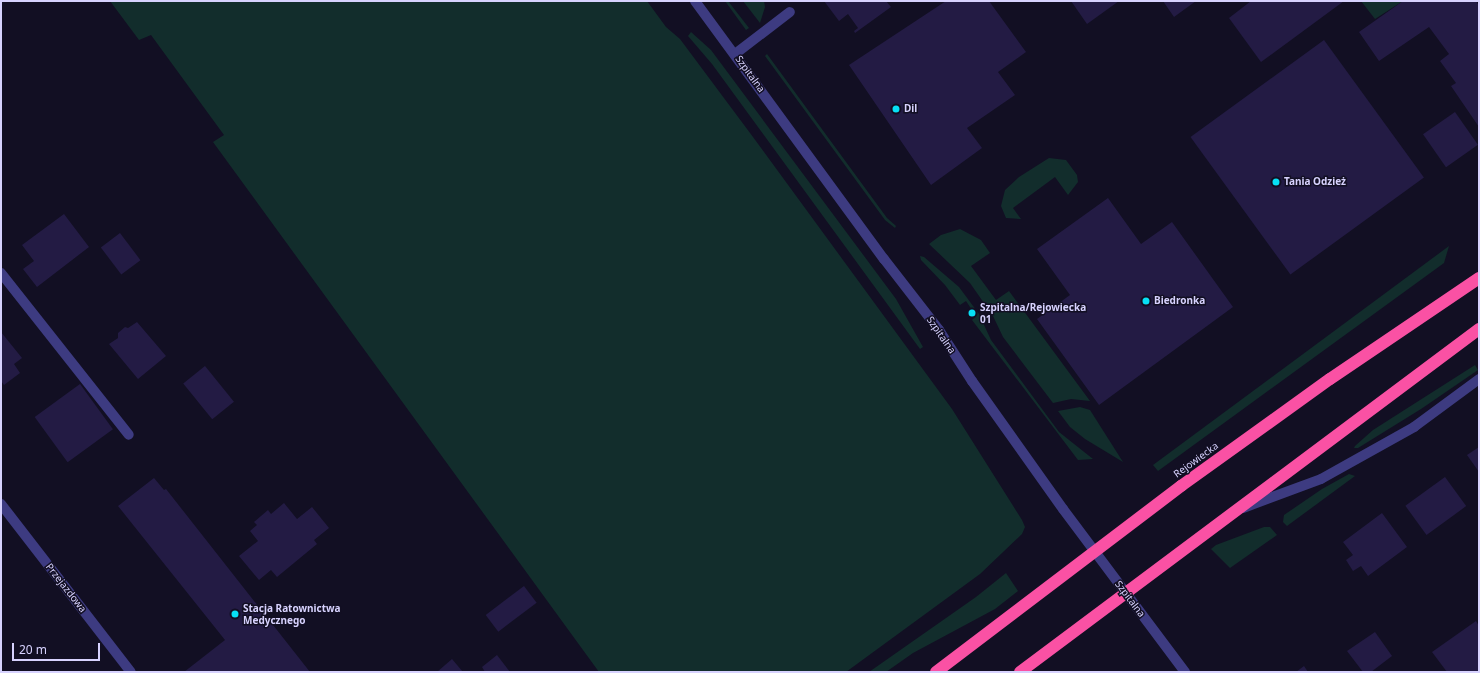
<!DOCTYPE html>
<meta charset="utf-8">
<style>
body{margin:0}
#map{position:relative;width:1480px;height:673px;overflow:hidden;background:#120f23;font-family:"Noto Sans",sans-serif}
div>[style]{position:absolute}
.green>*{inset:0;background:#122d2c}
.building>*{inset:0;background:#231b44;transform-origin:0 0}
.minor>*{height:10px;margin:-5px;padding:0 5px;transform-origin:5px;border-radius:5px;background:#3d3b81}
.highway>*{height:12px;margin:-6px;padding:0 6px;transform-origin:6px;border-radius:6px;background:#fa51a4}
.dots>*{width:11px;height:11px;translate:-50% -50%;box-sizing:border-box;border:2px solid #120f23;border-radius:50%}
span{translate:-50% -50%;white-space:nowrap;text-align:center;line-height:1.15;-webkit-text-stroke:3px #120f23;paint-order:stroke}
.street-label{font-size:10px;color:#d7d2fe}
.poi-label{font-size:10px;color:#d7d2fe;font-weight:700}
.left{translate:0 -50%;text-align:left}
.frame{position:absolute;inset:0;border:2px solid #d7d2fe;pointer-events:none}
.scale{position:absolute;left:12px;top:643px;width:88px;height:18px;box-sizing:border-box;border:2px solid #d7d2fe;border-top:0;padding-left:5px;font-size:12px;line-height:14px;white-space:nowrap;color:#d7d2fe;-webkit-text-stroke:3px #120f23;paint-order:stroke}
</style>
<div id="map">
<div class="green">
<div style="clip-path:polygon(110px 1px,647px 1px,666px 27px,680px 39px,753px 137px,952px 409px,1022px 520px,1025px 527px,1022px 534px,980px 574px,846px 672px,599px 672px,213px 142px,224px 135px,151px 35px,139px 40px)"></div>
<div style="clip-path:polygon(725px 1px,728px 1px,749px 28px,746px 30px)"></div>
<div style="clip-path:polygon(743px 1px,764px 1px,765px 7px,760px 23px)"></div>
<div style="clip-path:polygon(1361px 1px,1403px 1px,1375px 19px)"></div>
<div style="clip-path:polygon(691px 32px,711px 50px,896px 299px,923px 347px,920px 349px,712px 64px,688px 36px)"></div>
<div style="clip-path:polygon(767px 54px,887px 218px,896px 226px,895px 228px,885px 220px,765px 56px)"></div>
<div style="clip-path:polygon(1049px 158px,1066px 160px,1077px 175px,1078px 182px,1068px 195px,1055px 177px,1013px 208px,1021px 219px,1006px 218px,1001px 206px,1005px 190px,1019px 177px)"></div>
<div style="clip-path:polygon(960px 229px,981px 240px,990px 253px,971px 266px,996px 300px,1009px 291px,1090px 401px,1071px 399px,1053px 403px,1003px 337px,993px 316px,970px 283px,929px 244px,941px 235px)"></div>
<div style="clip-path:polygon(1449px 246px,1444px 263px,1158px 471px,1153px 465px)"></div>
<div style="clip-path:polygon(920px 256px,924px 257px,959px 287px,979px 314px,991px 340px,1059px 432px,1093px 459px,1078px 460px,972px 320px,976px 316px,966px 301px,960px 305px,945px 285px,921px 260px)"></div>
<div style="clip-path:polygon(1475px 365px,1478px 370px,1421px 409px,1358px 448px,1354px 448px,1355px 446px,1373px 430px)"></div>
<div style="clip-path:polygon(1080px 407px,1090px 410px,1123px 462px,1085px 439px,1070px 427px,1058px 411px)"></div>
<div style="clip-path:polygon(1349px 474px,1355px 476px,1287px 526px,1283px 522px,1284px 515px,1322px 489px)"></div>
<div style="clip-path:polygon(1264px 527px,1270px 527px,1277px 535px,1230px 568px,1211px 549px,1216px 545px)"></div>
<div style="clip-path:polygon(1006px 573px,1018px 591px,995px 609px,913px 653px,886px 672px,869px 672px,976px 597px)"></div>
</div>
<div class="building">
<div style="clip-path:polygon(824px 1px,886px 1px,891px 7px,855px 33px,854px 31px,858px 28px,848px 14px,839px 21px)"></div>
<div style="clip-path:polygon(946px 1px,989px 1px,1026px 52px,998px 72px,1015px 95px,967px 128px,982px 148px,931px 185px,849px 65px)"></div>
<div style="clip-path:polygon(1071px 1px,1119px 1px,1087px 24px)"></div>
<div style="clip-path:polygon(1163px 1px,1196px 1px,1174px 17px)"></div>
<div style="clip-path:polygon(1251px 1px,1344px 1px,1261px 62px,1229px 18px)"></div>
<div style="clip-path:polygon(1403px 1px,1476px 1px,1479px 6px,1479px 127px,1451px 86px,1456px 83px,1440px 61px,1449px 54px,1429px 27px,1379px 61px,1359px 32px)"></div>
<div style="left:1324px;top:40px;width:170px;height:165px;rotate:54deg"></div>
<div style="left:1455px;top:112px;width:40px;height:39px;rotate:55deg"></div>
<div style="clip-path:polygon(1108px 198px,1141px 244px,1172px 222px,1233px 307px,1099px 405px,1037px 319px,1070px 295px,1037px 249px)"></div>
<div style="clip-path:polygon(64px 214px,89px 247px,37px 287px,23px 269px,34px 261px,22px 245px)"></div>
<div style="left:120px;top:233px;width:34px;height:24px;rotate:53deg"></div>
<div style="clip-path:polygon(137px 322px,166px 356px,138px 379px,109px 344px,118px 338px,118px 333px,125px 327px,128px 328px)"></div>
<div style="clip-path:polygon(1px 332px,22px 358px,14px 364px,20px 373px,4px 385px,1px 381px)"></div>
<div style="left:205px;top:366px;width:46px;height:28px;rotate:51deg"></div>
<div style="left:80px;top:384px;width:56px;height:56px;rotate:54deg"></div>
<div style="clip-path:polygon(1479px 447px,1479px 472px,1467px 455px)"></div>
<div style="left:1445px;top:477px;width:36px;height:49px;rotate:54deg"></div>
<div style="clip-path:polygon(154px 478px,164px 490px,166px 489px,310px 672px,184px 672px,225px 640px,118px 506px)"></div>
<div style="clip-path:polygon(284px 503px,297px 519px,312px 507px,329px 528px,314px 540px,317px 544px,277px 577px,271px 570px,259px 580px,239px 556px,258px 541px,250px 531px,257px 525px,254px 522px,268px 510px,271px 514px)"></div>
<div style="clip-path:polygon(1382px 513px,1407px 547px,1368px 576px,1361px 566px,1353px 571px,1346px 560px,1353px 555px,1343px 542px)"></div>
<div style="left:524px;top:586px;width:21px;height:48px;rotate:53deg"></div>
<div style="clip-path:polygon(1476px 621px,1479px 626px,1479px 672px,1447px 672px,1432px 652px)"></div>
<div style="clip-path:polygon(1375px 632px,1392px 656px,1371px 672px,1363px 672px,1347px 651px)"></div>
<div style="clip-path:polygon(497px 655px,510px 672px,485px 672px,482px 667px)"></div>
<div style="clip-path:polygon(452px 659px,463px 672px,437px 672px)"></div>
<div style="clip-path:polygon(1304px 666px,1308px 672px,1296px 672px)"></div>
</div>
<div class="minor">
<div style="left:695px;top:1px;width:320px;rotate:53.8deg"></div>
<div style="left:884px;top:259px;width:90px;rotate:52.2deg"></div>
<div style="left:939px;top:330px;width:61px;rotate:57.1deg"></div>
<div style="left:972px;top:381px;width:157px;rotate:54.6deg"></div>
<div style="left:1063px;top:509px;width:204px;rotate:53.2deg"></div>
<div style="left:735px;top:54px;width:69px;rotate:-37.4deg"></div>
<div style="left:1px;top:273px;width:206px;rotate:51.7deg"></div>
<div style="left:1px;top:504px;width:212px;rotate:52.3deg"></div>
<div style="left:1243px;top:508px;width:83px;rotate:-20.4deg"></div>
<div style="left:1321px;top:479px;width:107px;rotate:-29.2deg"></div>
<div style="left:1414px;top:427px;width:81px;rotate:-36.4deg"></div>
</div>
<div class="highway">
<div style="left:936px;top:672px;width:308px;rotate:-37.2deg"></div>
<div style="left:1181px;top:486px;width:183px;rotate:-35.7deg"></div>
<div style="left:1330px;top:379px;width:180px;rotate:-34.1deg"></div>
<div style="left:1020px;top:672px;width:573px;rotate:-36.77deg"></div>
</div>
<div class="dots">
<div style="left:896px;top:109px;background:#07e0f5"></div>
<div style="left:1276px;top:182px;background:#07e0f5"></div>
<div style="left:1146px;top:301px;background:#07e0f5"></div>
<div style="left:972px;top:313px;background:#07e0f5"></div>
<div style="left:235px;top:614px;background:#07e0f5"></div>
</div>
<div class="street-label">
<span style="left:750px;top:74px;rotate:54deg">Szpitalna</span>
<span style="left:941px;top:335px;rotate:55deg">Szpitalna</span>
<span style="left:1196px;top:460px;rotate:-36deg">Rejowiecka</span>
<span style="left:66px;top:588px;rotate:52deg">Przejazdowa</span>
<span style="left:1130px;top:599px;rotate:53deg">Szpitalna</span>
</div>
<div class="poi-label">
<span class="left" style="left:904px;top:109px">Dil</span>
<span class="left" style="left:1284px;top:182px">Tania Odzież</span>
<span class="left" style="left:1154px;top:301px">Biedronka</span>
<span class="left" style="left:980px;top:313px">Szpitalna/Rejowiecka<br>01</span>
<span class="left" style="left:243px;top:614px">Stacja Ratownictwa<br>Medycznego</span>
</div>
<div class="frame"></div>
<div class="scale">20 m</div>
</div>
